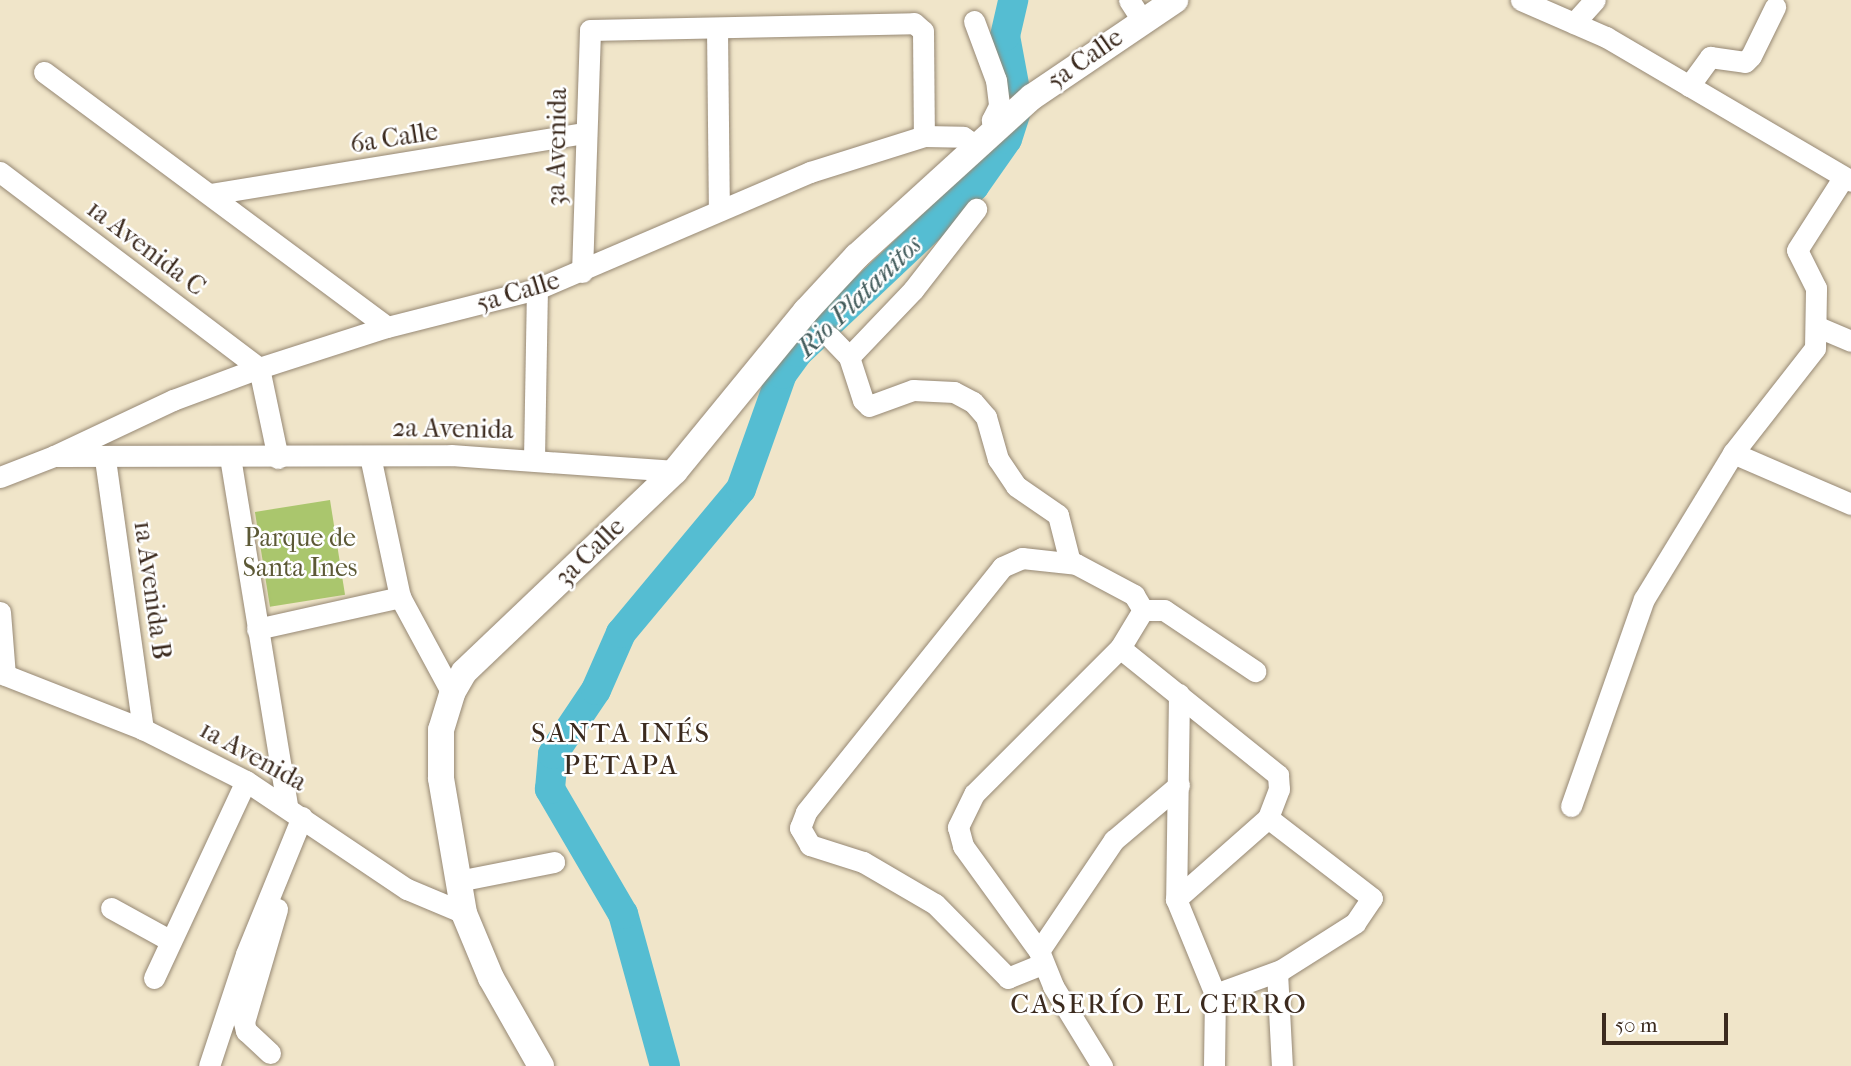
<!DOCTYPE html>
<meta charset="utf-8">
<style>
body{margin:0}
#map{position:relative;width:1851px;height:1066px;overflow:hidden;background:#f0e5c9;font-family:"IM FELL French Canon",serif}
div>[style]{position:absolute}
.green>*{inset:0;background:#aac66d;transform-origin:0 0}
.river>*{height:30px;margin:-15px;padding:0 15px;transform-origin:15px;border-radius:15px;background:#55bdd2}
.roads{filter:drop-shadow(0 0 2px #968874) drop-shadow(0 0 2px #968874)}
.minor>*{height:21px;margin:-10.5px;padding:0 10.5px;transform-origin:10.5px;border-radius:10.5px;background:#fff}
.major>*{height:26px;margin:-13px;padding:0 13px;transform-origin:13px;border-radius:13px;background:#fff}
span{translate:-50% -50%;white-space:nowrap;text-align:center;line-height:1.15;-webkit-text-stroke:5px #fff;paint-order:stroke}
.street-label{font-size:26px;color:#3b2a1e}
.park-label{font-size:26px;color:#5c5936}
.water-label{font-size:28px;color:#445d5d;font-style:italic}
.neighbourhood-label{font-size:28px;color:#3b2a1e;letter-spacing:2px}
.scale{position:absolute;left:1602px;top:1013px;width:126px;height:32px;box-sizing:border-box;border:4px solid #3b2a1e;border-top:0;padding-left:9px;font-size:21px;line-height:24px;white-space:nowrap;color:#3b2a1e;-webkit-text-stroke:5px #fff;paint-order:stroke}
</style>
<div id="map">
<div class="green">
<div style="left:330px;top:500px;width:96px;height:76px;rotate:81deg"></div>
</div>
<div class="river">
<div style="left:665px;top:1066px;width:158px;rotate:-105.4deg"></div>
<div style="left:623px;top:914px;width:145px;rotate:-120.3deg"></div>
<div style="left:550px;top:789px;width:35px;rotate:-85deg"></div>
<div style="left:553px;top:754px;width:77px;rotate:-56.1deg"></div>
<div style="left:596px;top:690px;width:62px;rotate:-66.3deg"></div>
<div style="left:621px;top:633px;width:187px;rotate:-50.2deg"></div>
<div style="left:741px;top:489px;width:122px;rotate:-70.4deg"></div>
<div style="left:782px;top:374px;width:27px;rotate:-54deg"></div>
<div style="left:798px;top:352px;width:242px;rotate:-43.3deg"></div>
<div style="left:974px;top:186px;width:57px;rotate:-54.9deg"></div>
<div style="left:1007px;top:139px;width:35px;rotate:-72deg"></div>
<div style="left:1018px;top:106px;width:71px;rotate:-100.5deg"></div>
<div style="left:1005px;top:36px;width:37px;rotate:-77deg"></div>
</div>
<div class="roads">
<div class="minor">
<div style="left:1129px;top:0;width:24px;rotate:57deg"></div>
<div style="left:1521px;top:0;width:93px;rotate:23.5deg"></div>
<div style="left:1606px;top:37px;width:284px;rotate:30.4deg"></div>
<div style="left:974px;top:21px;width:63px;rotate:69.6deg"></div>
<div style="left:996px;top:80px;width:26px;rotate:83deg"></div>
<div style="left:999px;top:106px;width:16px;rotate:117deg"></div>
<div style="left:992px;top:120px;width:11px;rotate:49deg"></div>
<div style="left:1574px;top:23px;width:31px;rotate:-48deg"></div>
<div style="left:717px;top:28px;width:181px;rotate:89.4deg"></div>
<div style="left:44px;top:72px;width:427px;rotate:36.6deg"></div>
<div style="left:1689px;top:86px;width:36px;rotate:-54deg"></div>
<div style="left:1710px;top:57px;width:35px;rotate:8deg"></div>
<div style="left:1745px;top:62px;width:8px;rotate:-45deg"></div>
<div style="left:1751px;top:56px;width:55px;rotate:-63.9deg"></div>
<div style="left:0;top:172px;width:325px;rotate:37.1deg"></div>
<div style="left:259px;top:368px;width:92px;rotate:78.1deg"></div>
<div style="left:211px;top:194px;width:379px;rotate:-9.3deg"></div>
<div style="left:582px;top:272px;width:242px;rotate:-88.1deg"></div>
<div style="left:590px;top:30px;width:324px;rotate:-1.2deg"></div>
<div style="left:914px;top:23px;width:12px;rotate:42deg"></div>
<div style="left:923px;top:31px;width:105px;rotate:89.5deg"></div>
<div style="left:1818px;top:327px;width:36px;rotate:23deg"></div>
<div style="left:830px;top:337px;width:28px;rotate:46deg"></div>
<div style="left:849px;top:357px;width:45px;rotate:72deg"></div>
<div style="left:863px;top:400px;width:8px;rotate:45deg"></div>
<div style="left:869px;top:406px;width:47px;rotate:-20deg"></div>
<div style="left:913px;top:390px;width:41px;rotate:2.8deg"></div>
<div style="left:954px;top:392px;width:21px;rotate:28deg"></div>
<div style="left:973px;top:402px;width:20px;rotate:49deg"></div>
<div style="left:986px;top:417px;width:44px;rotate:74.1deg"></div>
<div style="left:998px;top:459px;width:32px;rotate:56deg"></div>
<div style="left:1016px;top:486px;width:51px;rotate:34.6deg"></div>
<div style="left:1058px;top:515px;width:49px;rotate:75.7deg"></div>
<div style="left:849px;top:357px;width:93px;rotate:-46.3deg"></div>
<div style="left:913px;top:290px;width:103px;rotate:-52.1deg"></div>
<div style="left:1733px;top:453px;width:129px;rotate:23.4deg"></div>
<div style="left:54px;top:456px;width:132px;rotate:-25.2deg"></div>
<div style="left:173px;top:400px;width:92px;rotate:-20.4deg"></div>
<div style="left:259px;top:368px;width:134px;rotate:-17.8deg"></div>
<div style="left:387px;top:327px;width:155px;rotate:-14.2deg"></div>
<div style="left:537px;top:289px;width:297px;rotate:-23.2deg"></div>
<div style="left:810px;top:172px;width:120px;rotate:-17.5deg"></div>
<div style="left:924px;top:136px;width:39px;rotate:1deg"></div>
<div style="left:963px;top:137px;width:18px;rotate:34deg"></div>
<div style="left:370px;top:456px;width:144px;rotate:78deg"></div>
<div style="left:400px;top:597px;width:109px;rotate:61.6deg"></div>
<div style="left:230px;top:457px;width:354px;rotate:80.7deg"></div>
<div style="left:105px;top:459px;width:273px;rotate:82deg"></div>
<div style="left:534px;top:459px;width:170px;rotate:-89deg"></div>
<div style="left:0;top:477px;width:58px;rotate:-21.3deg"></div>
<div style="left:54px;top:456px;width:397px;rotate:-0.1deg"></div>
<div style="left:451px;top:455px;width:225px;rotate:4.1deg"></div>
<div style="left:1143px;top:610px;width:21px"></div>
<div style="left:1164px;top:610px;width:110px;rotate:33.8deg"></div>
<div style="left:0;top:612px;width:63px;rotate:85.5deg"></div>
<div style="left:257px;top:629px;width:147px;rotate:-12.6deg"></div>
<div style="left:1120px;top:648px;width:203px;rotate:38.8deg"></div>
<div style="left:1278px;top:775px;width:14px;rotate:86deg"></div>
<div style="left:1279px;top:789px;width:31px;rotate:111deg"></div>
<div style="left:1268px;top:818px;width:123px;rotate:138.6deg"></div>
<div style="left:0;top:673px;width:154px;rotate:21.4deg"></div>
<div style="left:143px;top:729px;width:115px;rotate:26.8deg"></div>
<div style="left:246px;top:781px;width:194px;rotate:33.9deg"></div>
<div style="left:407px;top:889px;width:62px;rotate:22.8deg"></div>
<div style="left:1179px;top:694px;width:205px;rotate:90.8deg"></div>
<div style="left:1176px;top:899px;width:103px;rotate:67.7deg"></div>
<div style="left:1215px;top:994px;width:72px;rotate:90.8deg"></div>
<div style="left:1571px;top:806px;width:219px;rotate:-70.6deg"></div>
<div style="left:1644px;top:599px;width:171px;rotate:-58.6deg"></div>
<div style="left:1733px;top:453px;width:133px;rotate:-52deg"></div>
<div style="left:1815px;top:348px;width:60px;rotate:-89deg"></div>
<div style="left:1816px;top:288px;width:42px;rotate:-116.6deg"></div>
<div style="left:1797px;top:250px;width:85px;rotate:-57.4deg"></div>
<div style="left:458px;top:881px;width:98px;rotate:-11.2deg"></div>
<div style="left:111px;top:908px;width:68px;rotate:28.8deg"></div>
<div style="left:1039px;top:951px;width:134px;rotate:-56deg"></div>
<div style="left:1114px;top:840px;width:85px;rotate:-40.2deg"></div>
<div style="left:1042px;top:964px;width:37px;rotate:158deg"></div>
<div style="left:1008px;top:978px;width:104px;rotate:-134.6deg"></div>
<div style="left:935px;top:904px;width:83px;rotate:-149.7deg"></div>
<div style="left:863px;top:862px;width:56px;rotate:-162.2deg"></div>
<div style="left:810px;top:845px;width:20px;rotate:-120deg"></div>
<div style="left:800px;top:828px;width:17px;rotate:-69deg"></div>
<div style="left:806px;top:812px;width:314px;rotate:-51.3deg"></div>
<div style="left:1002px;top:567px;width:22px;rotate:-24deg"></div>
<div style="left:1022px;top:558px;width:54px;rotate:6.3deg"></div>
<div style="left:1076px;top:564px;width:66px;rotate:28.1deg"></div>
<div style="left:1134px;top:595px;width:17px;rotate:59deg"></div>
<div style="left:1143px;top:610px;width:44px;rotate:121.2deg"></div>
<div style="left:1120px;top:648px;width:206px;rotate:135deg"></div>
<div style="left:974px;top:794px;width:37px;rotate:116deg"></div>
<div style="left:958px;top:827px;width:20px;rotate:75deg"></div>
<div style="left:963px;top:846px;width:130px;rotate:54.1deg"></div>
<div style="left:1039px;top:951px;width:38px;rotate:68deg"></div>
<div style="left:1053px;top:986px;width:94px;rotate:58.5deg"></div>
<div style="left:1277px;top:972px;width:94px;rotate:87deg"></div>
<div style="left:154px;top:978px;width:217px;rotate:-65deg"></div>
<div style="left:1215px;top:994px;width:70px;rotate:-20deg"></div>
<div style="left:1281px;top:970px;width:88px;rotate:-32.4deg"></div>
<div style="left:1355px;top:923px;width:30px;rotate:-56deg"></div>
<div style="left:1372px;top:898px;width:131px;rotate:-142.4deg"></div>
<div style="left:270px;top:1053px;width:33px;rotate:-137deg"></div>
<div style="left:246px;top:1031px;width:9px;rotate:-103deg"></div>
<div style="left:244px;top:1022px;width:118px;rotate:-73.7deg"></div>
<div style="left:209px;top:1066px;width:118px;rotate:-71.7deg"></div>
<div style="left:246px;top:954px;width:148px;rotate:-67.8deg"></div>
</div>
<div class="major">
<div style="left:541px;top:1066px;width:101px;rotate:-119.6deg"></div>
<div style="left:491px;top:978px;width:70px;rotate:-112.6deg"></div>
<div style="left:464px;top:913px;width:137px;rotate:-99.7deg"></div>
<div style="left:441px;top:778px;width:48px;rotate:-90deg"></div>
<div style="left:441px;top:730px;width:39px;rotate:-73deg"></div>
<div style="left:452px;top:693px;width:24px;rotate:-60deg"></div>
<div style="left:464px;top:672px;width:291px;rotate:-43.6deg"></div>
<div style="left:675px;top:471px;width:207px;rotate:-50.7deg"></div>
<div style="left:806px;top:311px;width:75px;rotate:-47.2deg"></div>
<div style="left:857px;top:256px;width:236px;rotate:-42.3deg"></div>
<div style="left:1032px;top:97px;width:173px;rotate:-34.1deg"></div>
</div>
</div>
<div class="street-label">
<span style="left:1085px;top:59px;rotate:-35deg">5a Calle</span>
<span style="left:394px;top:138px;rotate:-9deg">6a Calle</span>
<span style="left:557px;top:147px;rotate:-89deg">3a Avenida</span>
<span style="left:146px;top:248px;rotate:37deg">1a Avenida C</span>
<span style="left:518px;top:292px;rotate:-17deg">5a Calle</span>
<span style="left:453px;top:429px;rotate:1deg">2a Avenida</span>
<span style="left:590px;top:552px;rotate:-44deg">3a Calle</span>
<span style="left:152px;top:590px;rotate:82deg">1a Avenida B</span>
<span style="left:253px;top:756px;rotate:29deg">1a Avenida</span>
</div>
<div class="park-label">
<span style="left:300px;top:553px">Parque de<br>Santa Ines</span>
</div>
<div class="water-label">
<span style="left:859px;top:296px;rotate:-44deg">Rio Platanitos</span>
</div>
<div class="neighbourhood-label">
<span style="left:621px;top:749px">SANTA INÉS<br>PETAPA</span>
<span style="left:1159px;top:1004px">CASERÍO EL CERRO</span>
</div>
<div class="scale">50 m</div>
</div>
